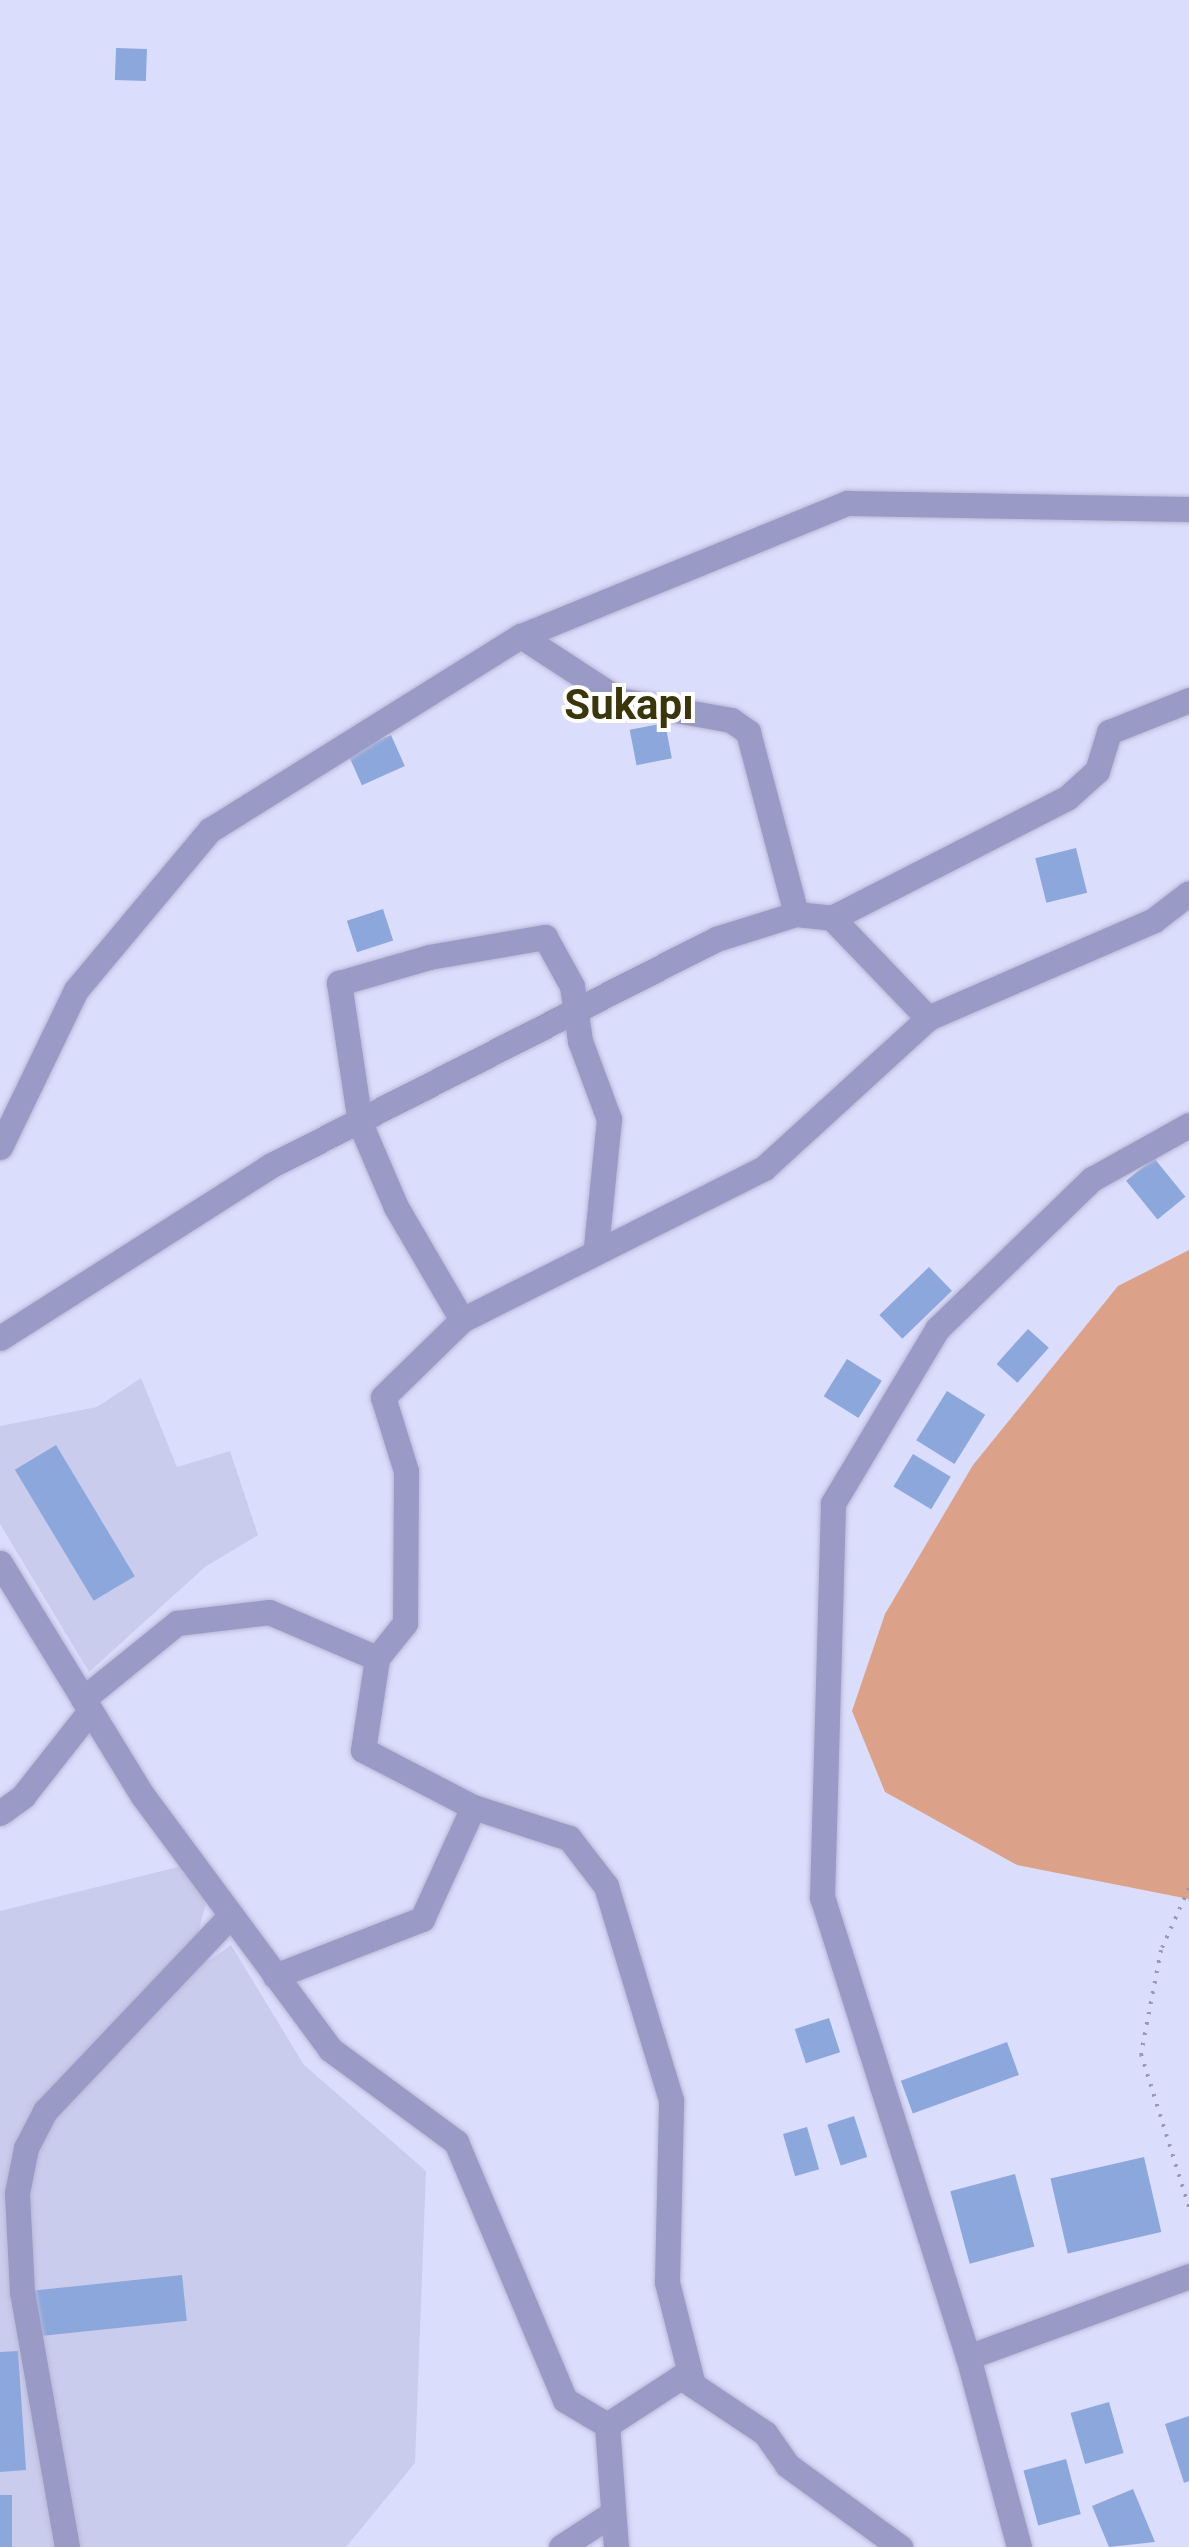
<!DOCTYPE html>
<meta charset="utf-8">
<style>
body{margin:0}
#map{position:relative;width:1189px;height:2547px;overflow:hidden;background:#dbddfc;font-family:Roboto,sans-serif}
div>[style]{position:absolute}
.built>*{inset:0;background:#cacced}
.green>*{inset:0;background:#dca189}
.building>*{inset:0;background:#8ca7dc;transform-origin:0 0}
.path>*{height:4px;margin-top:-2px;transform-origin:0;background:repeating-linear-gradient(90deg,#999ab5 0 2.5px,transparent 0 10.5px)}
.roads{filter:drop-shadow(0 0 2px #b6b8d4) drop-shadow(0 0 2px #b6b8d4)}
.minor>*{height:25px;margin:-12.5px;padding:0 12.5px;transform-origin:12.5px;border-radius:12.5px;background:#999ac6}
span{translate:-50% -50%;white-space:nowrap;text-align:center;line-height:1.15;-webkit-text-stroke:8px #fff;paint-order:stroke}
.district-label{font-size:42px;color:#3a350a;font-weight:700}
</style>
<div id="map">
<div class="built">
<div style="clip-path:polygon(141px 1378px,177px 1467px,230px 1451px,258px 1535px,205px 1567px,89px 1672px,0 1524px,0 1426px,97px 1407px)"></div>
<div style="clip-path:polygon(182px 1866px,206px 1903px,196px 1942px,210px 1960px,231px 1945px,304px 2065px,426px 2171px,415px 2463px,346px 2547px,0 2547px,0 1911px)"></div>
</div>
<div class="green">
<div style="clip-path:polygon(1189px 1250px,1189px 1899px,1017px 1865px,885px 1792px,852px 1711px,885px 1614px,973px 1465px,1118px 1286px)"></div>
</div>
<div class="building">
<div style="left:116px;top:48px;width:31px;height:32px;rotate:2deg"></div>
<div style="left:665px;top:723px;width:36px;height:36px;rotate:79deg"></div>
<div style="left:391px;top:735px;width:34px;height:47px;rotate:66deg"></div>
<div style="left:1076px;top:848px;width:46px;height:42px;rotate:76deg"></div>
<div style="left:383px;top:909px;width:33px;height:38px;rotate:72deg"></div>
<div style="left:1154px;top:1158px;width:50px;height:36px;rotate:51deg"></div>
<div style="left:929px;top:1267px;width:33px;height:69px;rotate:46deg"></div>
<div style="left:1028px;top:1329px;width:28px;height:47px;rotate:42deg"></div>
<div style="left:847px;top:1359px;width:41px;height:44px;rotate:32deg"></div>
<div style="left:947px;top:1391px;width:45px;height:58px;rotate:32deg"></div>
<div style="left:56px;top:1445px;width:153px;height:48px;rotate:59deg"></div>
<div style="left:913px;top:1454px;width:44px;height:38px;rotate:31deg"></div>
<div style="left:829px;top:2018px;width:36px;height:36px;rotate:72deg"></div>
<div style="left:1007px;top:2042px;width:35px;height:113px;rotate:70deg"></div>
<div style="left:854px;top:2116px;width:43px;height:28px;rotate:72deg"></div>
<div style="left:807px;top:2127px;width:44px;height:25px;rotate:74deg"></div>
<div style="left:1144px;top:2157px;width:77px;height:96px;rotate:77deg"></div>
<div style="left:1015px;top:2174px;width:75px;height:67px;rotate:75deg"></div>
<div style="left:182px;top:2275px;width:46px;height:149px;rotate:84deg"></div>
<div style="clip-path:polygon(18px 2351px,26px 2470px,0 2472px,0 2352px)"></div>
<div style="left:1109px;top:2402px;width:53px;height:40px;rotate:74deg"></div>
<div style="clip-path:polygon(1189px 2416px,1189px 2481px,1184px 2483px,1165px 2424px)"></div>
<div style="left:1066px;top:2459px;width:57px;height:44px;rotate:75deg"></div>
<div style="clip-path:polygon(1133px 2489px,1155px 2542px,1109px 2547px,1092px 2506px)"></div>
<div style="left:0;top:2495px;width:12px;height:52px"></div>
</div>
<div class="path">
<div style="left:1189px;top:1888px;width:68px;rotate:114.3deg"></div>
<div style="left:1161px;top:1950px;width:106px;rotate:100.9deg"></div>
<div style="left:1141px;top:2054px;width:160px;rotate:72.6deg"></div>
</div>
<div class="roads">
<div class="minor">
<div style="left:521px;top:636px;width:117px;rotate:33.1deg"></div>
<div style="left:619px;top:700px;width:114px;rotate:10.1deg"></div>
<div style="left:731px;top:720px;width:21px;rotate:35deg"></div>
<div style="left:748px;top:732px;width:188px;rotate:75.2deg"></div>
<div style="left:832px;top:918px;width:139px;rotate:46.2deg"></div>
<div style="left:0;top:1147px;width:174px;rotate:-64.2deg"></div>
<div style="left:76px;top:990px;width:209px;rotate:-50.1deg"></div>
<div style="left:210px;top:830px;width:367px;rotate:-32deg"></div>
<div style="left:521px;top:636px;width:352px;rotate:-22.2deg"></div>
<div style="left:847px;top:503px;width:342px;rotate:1deg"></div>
<div style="left:462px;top:1320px;width:131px;rotate:-120.3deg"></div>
<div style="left:396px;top:1207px;width:91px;rotate:-113.2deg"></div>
<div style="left:360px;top:1123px;width:142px;rotate:-98.5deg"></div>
<div style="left:339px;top:983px;width:94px;rotate:-16.1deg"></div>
<div style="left:429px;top:957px;width:118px;rotate:-9.8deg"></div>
<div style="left:545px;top:937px;width:56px;rotate:61.1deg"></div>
<div style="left:572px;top:986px;width:56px;rotate:81.7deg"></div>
<div style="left:580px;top:1041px;width:83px;rotate:69.6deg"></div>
<div style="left:609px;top:1119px;width:129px;rotate:95.8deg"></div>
<div style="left:0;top:1338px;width:318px;rotate:-32.5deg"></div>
<div style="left:268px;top:1167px;width:503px;rotate:-26.97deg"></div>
<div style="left:716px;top:939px;width:84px;rotate:-17.4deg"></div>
<div style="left:796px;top:914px;width:36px;rotate:6deg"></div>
<div style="left:832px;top:918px;width:265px;rotate:-27.1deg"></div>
<div style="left:1068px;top:797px;width:39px;rotate:-42deg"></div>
<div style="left:1097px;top:771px;width:41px;rotate:-72.9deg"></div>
<div style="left:1109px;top:732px;width:86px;rotate:-21.8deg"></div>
<div style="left:0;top:1563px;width:273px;rotate:58.5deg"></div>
<div style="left:143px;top:1796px;width:315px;rotate:53.5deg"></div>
<div style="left:330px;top:2049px;width:157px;rotate:36.4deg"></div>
<div style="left:456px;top:2142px;width:280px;rotate:67.1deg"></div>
<div style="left:565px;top:2400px;width:49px;rotate:30.8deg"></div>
<div style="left:607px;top:2425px;width:88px;rotate:-33deg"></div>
<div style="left:681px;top:2377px;width:101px;rotate:33.7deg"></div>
<div style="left:765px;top:2433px;width:39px;rotate:55deg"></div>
<div style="left:787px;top:2465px;width:140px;rotate:36deg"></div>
<div style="left:83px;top:1699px;width:121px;rotate:-39deg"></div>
<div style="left:177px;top:1623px;width:93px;rotate:-6.8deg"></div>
<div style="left:269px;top:1612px;width:117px;rotate:23.1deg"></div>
<div style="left:0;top:1813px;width:29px;rotate:-36deg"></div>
<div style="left:23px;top:1796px;width:108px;rotate:-51.8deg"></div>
<div style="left:275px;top:1976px;width:158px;rotate:-21.2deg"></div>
<div style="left:422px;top:1919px;width:123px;rotate:-65.5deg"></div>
<div style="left:968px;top:2357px;width:235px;rotate:-20.1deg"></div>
<div style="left:693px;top:2385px;width:106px;rotate:-104.2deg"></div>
<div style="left:667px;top:2282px;width:182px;rotate:-88.7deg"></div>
<div style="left:671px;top:2100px;width:224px;rotate:-106.9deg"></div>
<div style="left:606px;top:1886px;width:61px;rotate:-127.6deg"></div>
<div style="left:569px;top:1838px;width:101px;rotate:-162.1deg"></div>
<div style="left:473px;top:1807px;width:124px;rotate:-152.6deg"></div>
<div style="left:363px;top:1750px;width:93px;rotate:-81.3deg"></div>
<div style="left:377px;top:1658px;width:45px;rotate:-51.3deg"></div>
<div style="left:405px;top:1623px;width:152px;rotate:-89.6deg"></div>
<div style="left:406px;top:1471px;width:77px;rotate:-107.3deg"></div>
<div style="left:383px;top:1397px;width:110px;rotate:-44.3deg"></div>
<div style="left:462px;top:1320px;width:338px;rotate:-26.7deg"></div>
<div style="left:764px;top:1168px;width:222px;rotate:-42.4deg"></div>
<div style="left:928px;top:1018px;width:246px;rotate:-23.4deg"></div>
<div style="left:1154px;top:920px;width:44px;rotate:-37.6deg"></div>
<div style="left:607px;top:2425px;width:122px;rotate:85.8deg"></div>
<div style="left:67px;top:2547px;width:259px;rotate:-100deg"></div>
<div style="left:22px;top:2292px;width:99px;rotate:-92.9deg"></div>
<div style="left:17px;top:2193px;width:46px;rotate:-78.7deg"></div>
<div style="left:26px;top:2148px;width:42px;rotate:-62.8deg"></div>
<div style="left:45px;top:2111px;width:270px;rotate:-46.5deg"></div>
<div style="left:561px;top:2547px;width:59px;rotate:-33.1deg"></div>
<div style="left:1019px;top:2547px;width:197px;rotate:-105deg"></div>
<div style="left:968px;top:2357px;width:482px;rotate:-107.6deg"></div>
<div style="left:822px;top:1898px;width:395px;rotate:-88.4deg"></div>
<div style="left:833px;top:1503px;width:203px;rotate:-59.1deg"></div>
<div style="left:937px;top:1329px;width:216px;rotate:-44.1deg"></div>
<div style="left:1092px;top:1179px;width:111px;rotate:-29.1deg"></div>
</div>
</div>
<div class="district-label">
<span style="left:629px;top:705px">Sukapı</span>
</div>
</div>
